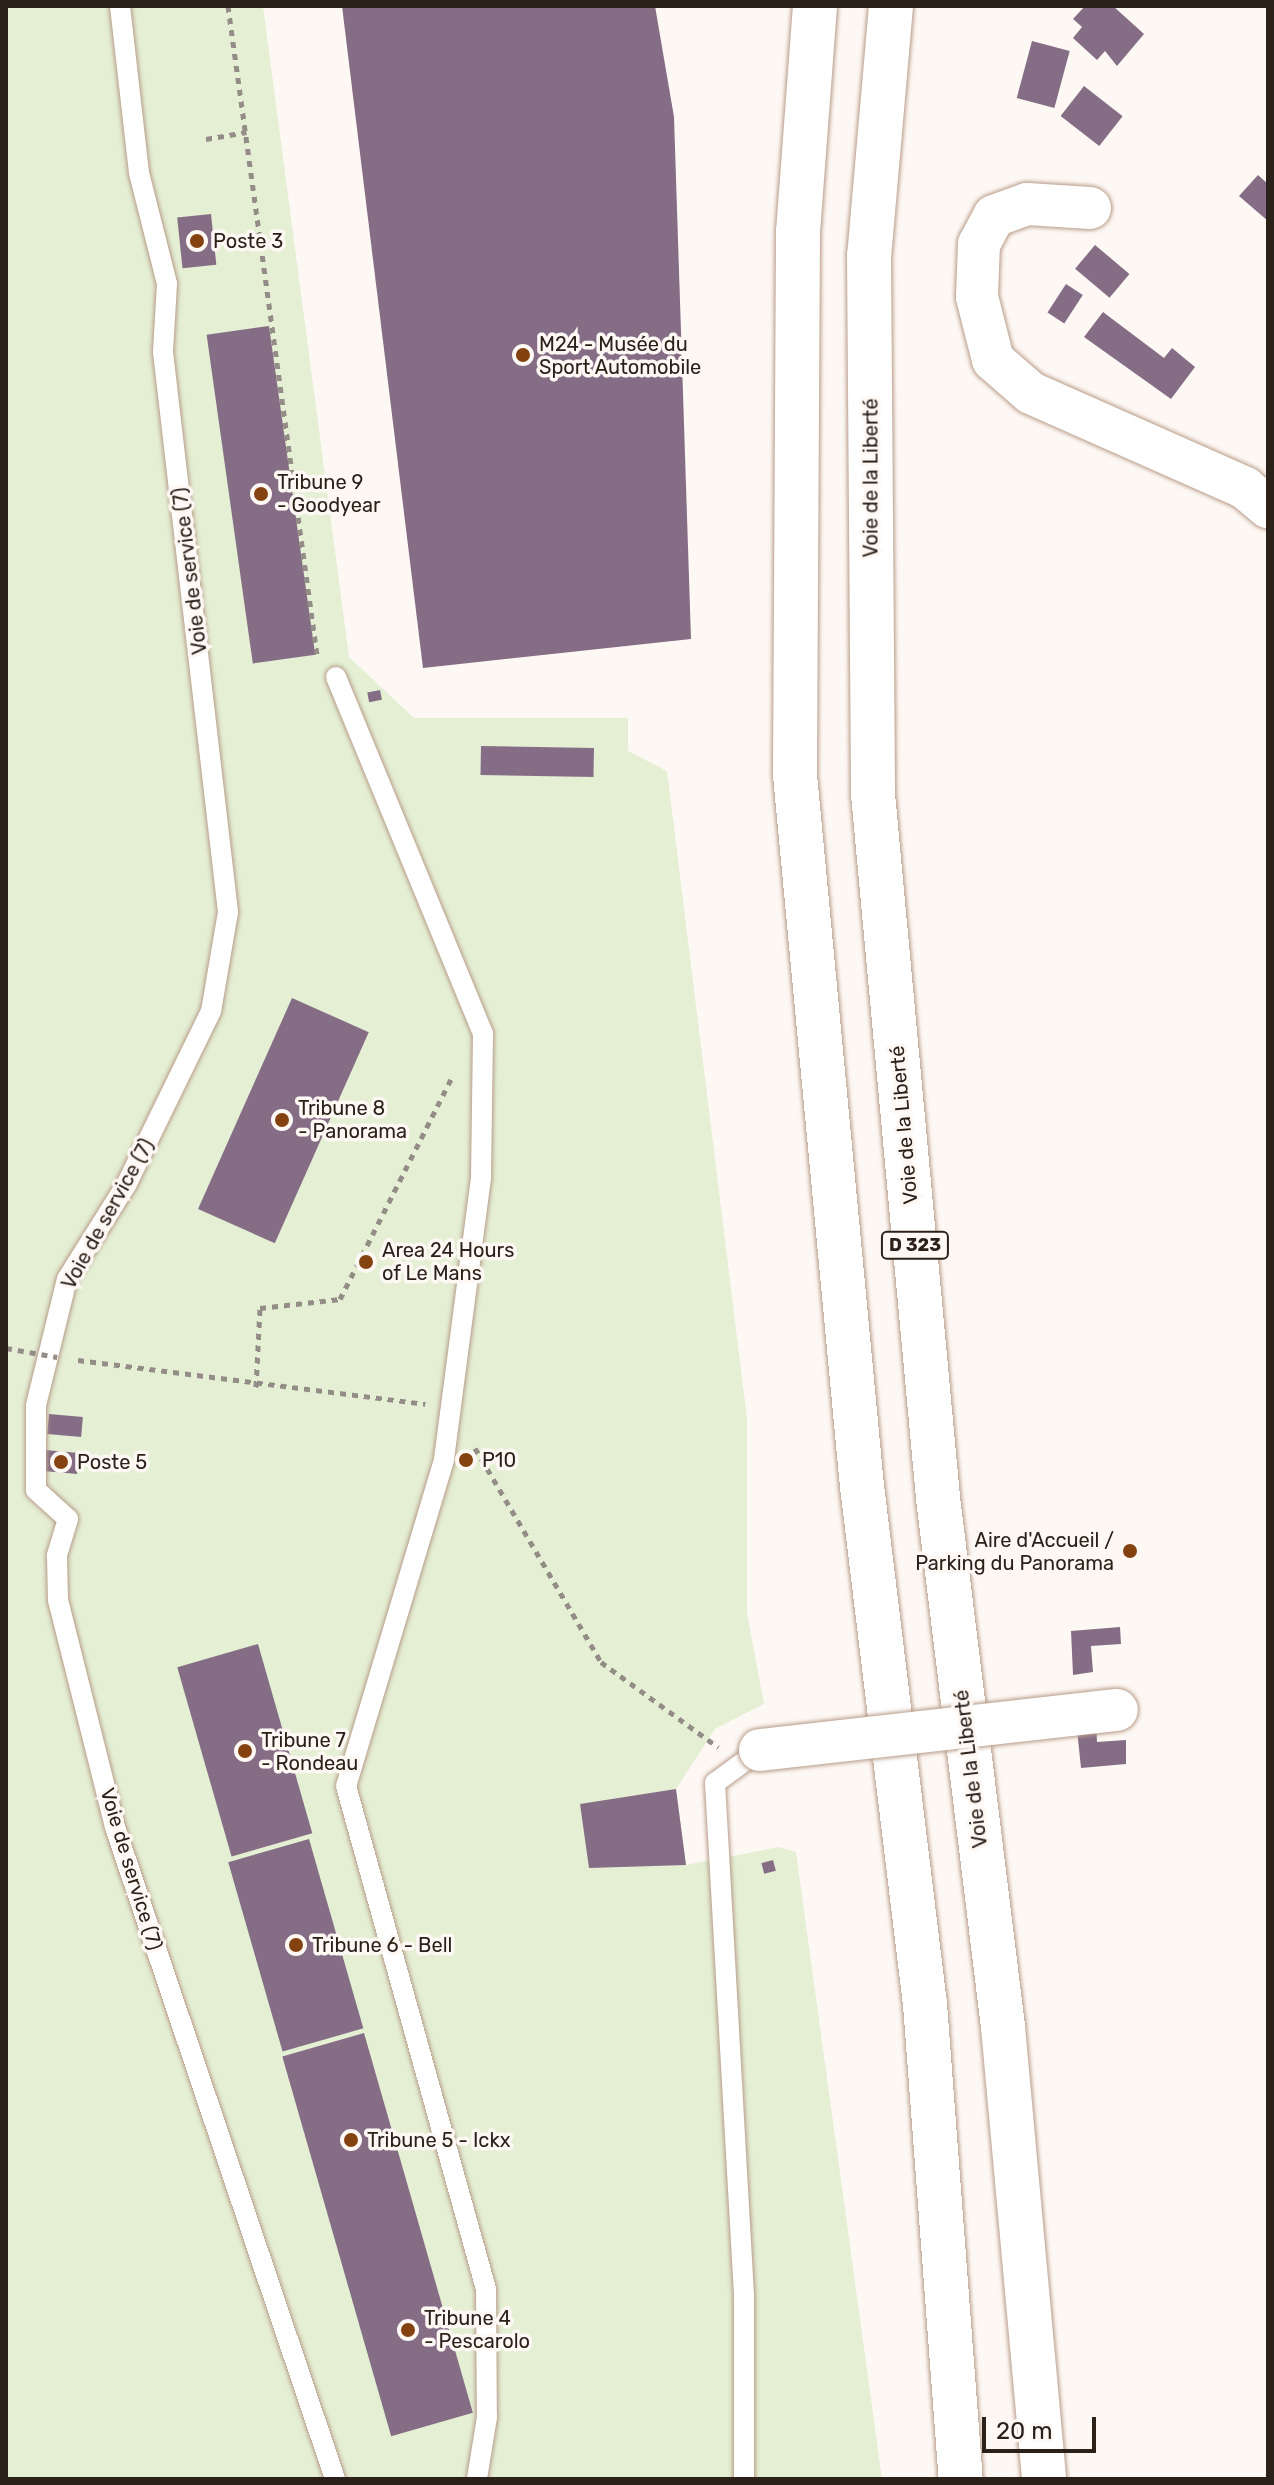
<!DOCTYPE html>
<meta charset="utf-8">
<style>
body{margin:0}
#map{position:relative;width:1274px;height:2485px;overflow:hidden;background:#fef8f4;font-family:Rubik,sans-serif}
div>[style]{position:absolute}
.green>*{inset:0;background:#e4efd4}
.building>*{inset:0;background:#856d85;transform-origin:0 0}
.path>*{height:5px;margin-top:-2.5px;transform-origin:0;background:repeating-linear-gradient(90deg,#948c86 0 6px,transparent 0 12px)}
.roads{filter:drop-shadow(0 0 2px #b89c89) drop-shadow(0 0 2px #b89c89)}
.lane>*{height:20px;margin:-10px;padding:0 10px;transform-origin:10px;border-radius:10px;background:#fff}
.street>*{height:42px;margin:-21px;padding:0 21px;transform-origin:21px;border-radius:21px;background:#fff}
.highway>*{height:44px;margin:-22px;padding:0 22px;transform-origin:22px;border-radius:22px;background:#fff}
.path-bridge>*{height:5px;margin-top:-2.5px;transform-origin:0;background:repeating-linear-gradient(90deg,#948c86 0 6px,transparent 0 12px)}
.bridges{filter:drop-shadow(0 0 2px #b89c89) drop-shadow(0 0 2px #b89c89)}
.street-bridge>*{height:42px;margin:-21px;padding:0 21px;transform-origin:21px;border-radius:21px;background:#fff}
.dots>*{width:22px;height:22px;translate:-50% -50%;box-sizing:border-box;border:4px solid #fef8f4;border-radius:50%}
span{translate:-50% -50%;white-space:nowrap;text-align:center;line-height:1.15;-webkit-text-stroke:7px #fef8f4;paint-order:stroke}
.shield-label span{padding:2px 6px;background:#fef8f4;border:2px solid;border-radius:6px;-webkit-text-stroke-width:0}
.shield-label{font-size:18px;color:#2b2119;font-weight:700}
.poi-label{font-size:20px;color:#2b2119}
.left{translate:0 -50%;text-align:left}
.right{translate:-100% -50%;text-align:right}
.street-label{font-size:20px;color:#2b2119}
.frame{position:absolute;inset:0;border:8px solid #2b2119;pointer-events:none}
.scale{position:absolute;left:982px;top:2417px;width:114px;height:36px;box-sizing:border-box;border:4px solid #2b2119;border-top:0;padding-left:10px;font-size:24px;line-height:28px;white-space:nowrap;color:#2b2119;-webkit-text-stroke:6px #fef8f4;paint-order:stroke}
</style>
<div id="map">
<div class="green">
<div style="clip-path:polygon(6px 6px,263px 6px,349px 657px,414px 718px,628px 718px,628px 751px,667px 771px,747px 1418px,747px 1613px,764px 1704px,715px 1729px,676px 1789px,686px 1865px,779px 1847px,796px 1852px,882px 2479px,6px 2479px)"></div>
</div>
<div class="building">
<div style="clip-path:polygon(342px 6px,655px 6px,674px 117px,691px 639px,423px 668px)"></div>
<div style="clip-path:polygon(1085px 6px,1113px 6px,1144px 34px,1117px 66px,1105px 51px,1097px 60px,1073px 38px,1082px 27px,1073px 19px)"></div>
<div style="left:1032px;top:41px;width:39px;height:59px;rotate:15deg"></div>
<div style="left:1084px;top:86px;width:49px;height:38px;rotate:38deg"></div>
<div style="clip-path:polygon(1258px 175px,1268px 184px,1268px 221px,1239px 196px)"></div>
<div style="left:211px;top:214px;width:51px;height:34px;rotate:84deg"></div>
<div style="left:1095px;top:245px;width:45px;height:31px;rotate:40deg"></div>
<div style="left:1066px;top:284px;width:20px;height:34px;rotate:33deg"></div>
<div style="clip-path:polygon(1103px 312px,1164px 358px,1172px 348px,1195px 367px,1171px 399px,1084px 337px)"></div>
<div style="left:269px;top:326px;width:332px;height:63px;rotate:82deg"></div>
<div style="left:380px;top:690px;width:10px;height:13px;rotate:79deg"></div>
<div style="left:481px;top:746px;width:113px;height:29px;rotate:1deg"></div>
<div style="left:292px;top:998px;width:84px;height:231px;rotate:24deg"></div>
<div style="left:49px;top:1414px;width:34px;height:20px;rotate:5deg"></div>
<div style="left:45px;top:1450px;width:34px;height:21px;rotate:5deg"></div>
<div style="clip-path:polygon(1120px 1627px,1121px 1644px,1091px 1646px,1093px 1672px,1073px 1675px,1071px 1631px)"></div>
<div style="left:258px;top:1644px;width:197px;height:84px;rotate:74deg"></div>
<div style="clip-path:polygon(1096px 1719px,1097px 1742px,1126px 1740px,1126px 1764px,1081px 1768px,1076px 1720px)"></div>
<div style="clip-path:polygon(676px 1789px,686px 1865px,589px 1868px,580px 1804px)"></div>
<div style="left:309px;top:1839px;width:197px;height:84px;rotate:74deg"></div>
<div style="left:773px;top:1860px;width:11px;height:12px;rotate:75deg"></div>
<div style="left:364px;top:2033px;width:395px;height:85px;rotate:74deg"></div>
</div>
<div class="path">
<div style="left:228px;top:6px;width:655px;rotate:82.19deg"></div>
<div style="left:206px;top:139px;width:41px;rotate:-9.9deg"></div>
<div style="left:78px;top:1360px;width:350px;rotate:7.2deg"></div>
<div style="left:256px;top:1387px;width:79px;rotate:-87.1deg"></div>
<div style="left:260px;top:1308px;width:81px;rotate:-6.4deg"></div>
<div style="left:340px;top:1299px;width:249px;rotate:-63.2deg"></div>
<div style="left:475px;top:1448px;width:248px;rotate:59.5deg"></div>
<div style="left:601px;top:1662px;width:145px;rotate:36deg"></div>
</div>
<div class="roads">
<div class="lane">
<div style="left:120px;top:6px;width:168px;rotate:83.5deg"></div>
<div style="left:139px;top:173px;width:114px;rotate:75.8deg"></div>
<div style="left:167px;top:284px;width:68px;rotate:93.4deg"></div>
<div style="left:163px;top:352px;width:564px;rotate:83.38deg"></div>
<div style="left:228px;top:912px;width:100px;rotate:99.7deg"></div>
<div style="left:211px;top:1011px;width:194px;rotate:116deg"></div>
<div style="left:126px;top:1185px;width:111px;rotate:122.1deg"></div>
<div style="left:67px;top:1279px;width:130px;rotate:103.8deg"></div>
<div style="left:36px;top:1405px;width:85px;rotate:90deg"></div>
<div style="left:36px;top:1490px;width:43px;rotate:42.2deg"></div>
<div style="left:68px;top:1519px;width:39px;rotate:107deg"></div>
<div style="left:57px;top:1556px;width:44px;rotate:88.7deg"></div>
<div style="left:58px;top:1600px;width:234px;rotate:75.9deg"></div>
<div style="left:115px;top:1827px;width:688px;rotate:71.35deg"></div>
<div style="left:336px;top:677px;width:386px;rotate:67.6deg"></div>
<div style="left:483px;top:1034px;width:144px;rotate:90.8deg"></div>
<div style="left:481px;top:1178px;width:284px;rotate:97.5deg"></div>
<div style="left:444px;top:1460px;width:340px;rotate:106.7deg"></div>
<div style="left:346px;top:1786px;width:522px;rotate:74.45deg"></div>
<div style="left:486px;top:2289px;width:128px;rotate:89.6deg"></div>
<div style="left:487px;top:2417px;width:63px;rotate:99.2deg"></div>
<div style="left:744px;top:2479px;width:184px;rotate:-90deg"></div>
<div style="left:744px;top:2295px;width:513px;rotate:-93.24deg"></div>
<div style="left:715px;top:1783px;width:56px;rotate:-36.3deg"></div>
</div>
<div class="street">
<div style="left:1090px;top:208px;width:63px;rotate:-176.4deg"></div>
<div style="left:1027px;top:204px;width:35px;rotate:160deg"></div>
<div style="left:994px;top:216px;width:32px;rotate:118deg"></div>
<div style="left:979px;top:244px;width:53px;rotate:92.2deg"></div>
<div style="left:977px;top:297px;width:65px;rotate:75.7deg"></div>
<div style="left:993px;top:360px;width:50px;rotate:41deg"></div>
<div style="left:1031px;top:393px;width:234px;rotate:23.9deg"></div>
<div style="left:1245px;top:488px;width:30px;rotate:40deg"></div>
</div>
<div class="highway">
<div style="left:815px;top:6px;width:227px;rotate:94.3deg"></div>
<div style="left:798px;top:232px;width:543px;rotate:90.32deg"></div>
<div style="left:795px;top:775px;width:714px;rotate:84.62deg"></div>
<div style="left:862px;top:1486px;width:522px;rotate:83.07deg"></div>
<div style="left:925px;top:2004px;width:476px;rotate:85.7deg"></div>
<div style="left:891px;top:6px;width:250px;rotate:95deg"></div>
<div style="left:869px;top:255px;width:539px;rotate:89.57deg"></div>
<div style="left:873px;top:794px;width:707px;rotate:84.72deg"></div>
<div style="left:938px;top:1498px;width:533px;rotate:82.99deg"></div>
<div style="left:1003px;top:2027px;width:454px;rotate:84.8deg"></div>
</div>
</div>
<div class="path-bridge">
<div style="left:6px;top:1348px;width:52px;rotate:10deg"></div>
</div>
<div class="bridges">
<div class="street-bridge">
<div style="left:760px;top:1750px;width:359px;rotate:-6.4deg"></div>
</div>
</div>
<div class="dots">
<div style="left:197px;top:241px;background:#854211"></div>
<div style="left:523px;top:355px;background:#854211"></div>
<div style="left:261px;top:494px;background:#854211"></div>
<div style="left:282px;top:1120px;background:#854211"></div>
<div style="left:366px;top:1262px;background:#854211"></div>
<div style="left:466px;top:1460px;background:#854211"></div>
<div style="left:61px;top:1462px;background:#854211"></div>
<div style="left:1130px;top:1551px;background:#854211"></div>
<div style="left:245px;top:1751px;background:#854211"></div>
<div style="left:296px;top:1945px;background:#854211"></div>
<div style="left:351px;top:2140px;background:#854211"></div>
<div style="left:408px;top:2330px;background:#854211"></div>
</div>
<div class="shield-label">
<span style="left:915px;top:1245px">D 323</span>
</div>
<div class="poi-label">
<span class="left" style="left:213px;top:241px">Poste 3</span>
<span class="left" style="left:539px;top:356px">M24 - Musée du<br>Sport Automobile</span>
<span class="left" style="left:277px;top:494px">Tribune 9<br>- Goodyear</span>
<span class="left" style="left:298px;top:1120px">Tribune 8<br>- Panorama</span>
<span class="left" style="left:382px;top:1262px">Area 24 Hours<br>of Le Mans</span>
<span class="left" style="left:482px;top:1460px">P10</span>
<span class="left" style="left:77px;top:1462px">Poste 5</span>
<span class="right" style="left:1114px;top:1552px">Aire d'Accueil /<br>Parking du Panorama</span>
<span class="left" style="left:261px;top:1752px">Tribune 7<br>- Rondeau</span>
<span class="left" style="left:312px;top:1945px">Tribune 6 - Bell</span>
<span class="left" style="left:367px;top:2140px">Tribune 5 - Ickx</span>
<span class="left" style="left:424px;top:2330px">Tribune 4<br>- Pescarolo</span>
</div>
<div class="street-label">
<span style="left:871px;top:478px;rotate:-90deg">Voie de la Liberté</span>
<span style="left:190px;top:571px;rotate:-97deg">Voie de service (7)</span>
<span style="left:904px;top:1125px;rotate:-95deg">Voie de la Liberté</span>
<span style="left:108px;top:1214px;rotate:-61deg">Voie de service (7)</span>
<span style="left:971px;top:1769px;rotate:-97deg">Voie de la Liberté</span>
<span style="left:131px;top:1869px;rotate:73deg">Voie de service (7)</span>
</div>
<div class="frame"></div>
<div class="scale">20 m</div>
</div>
